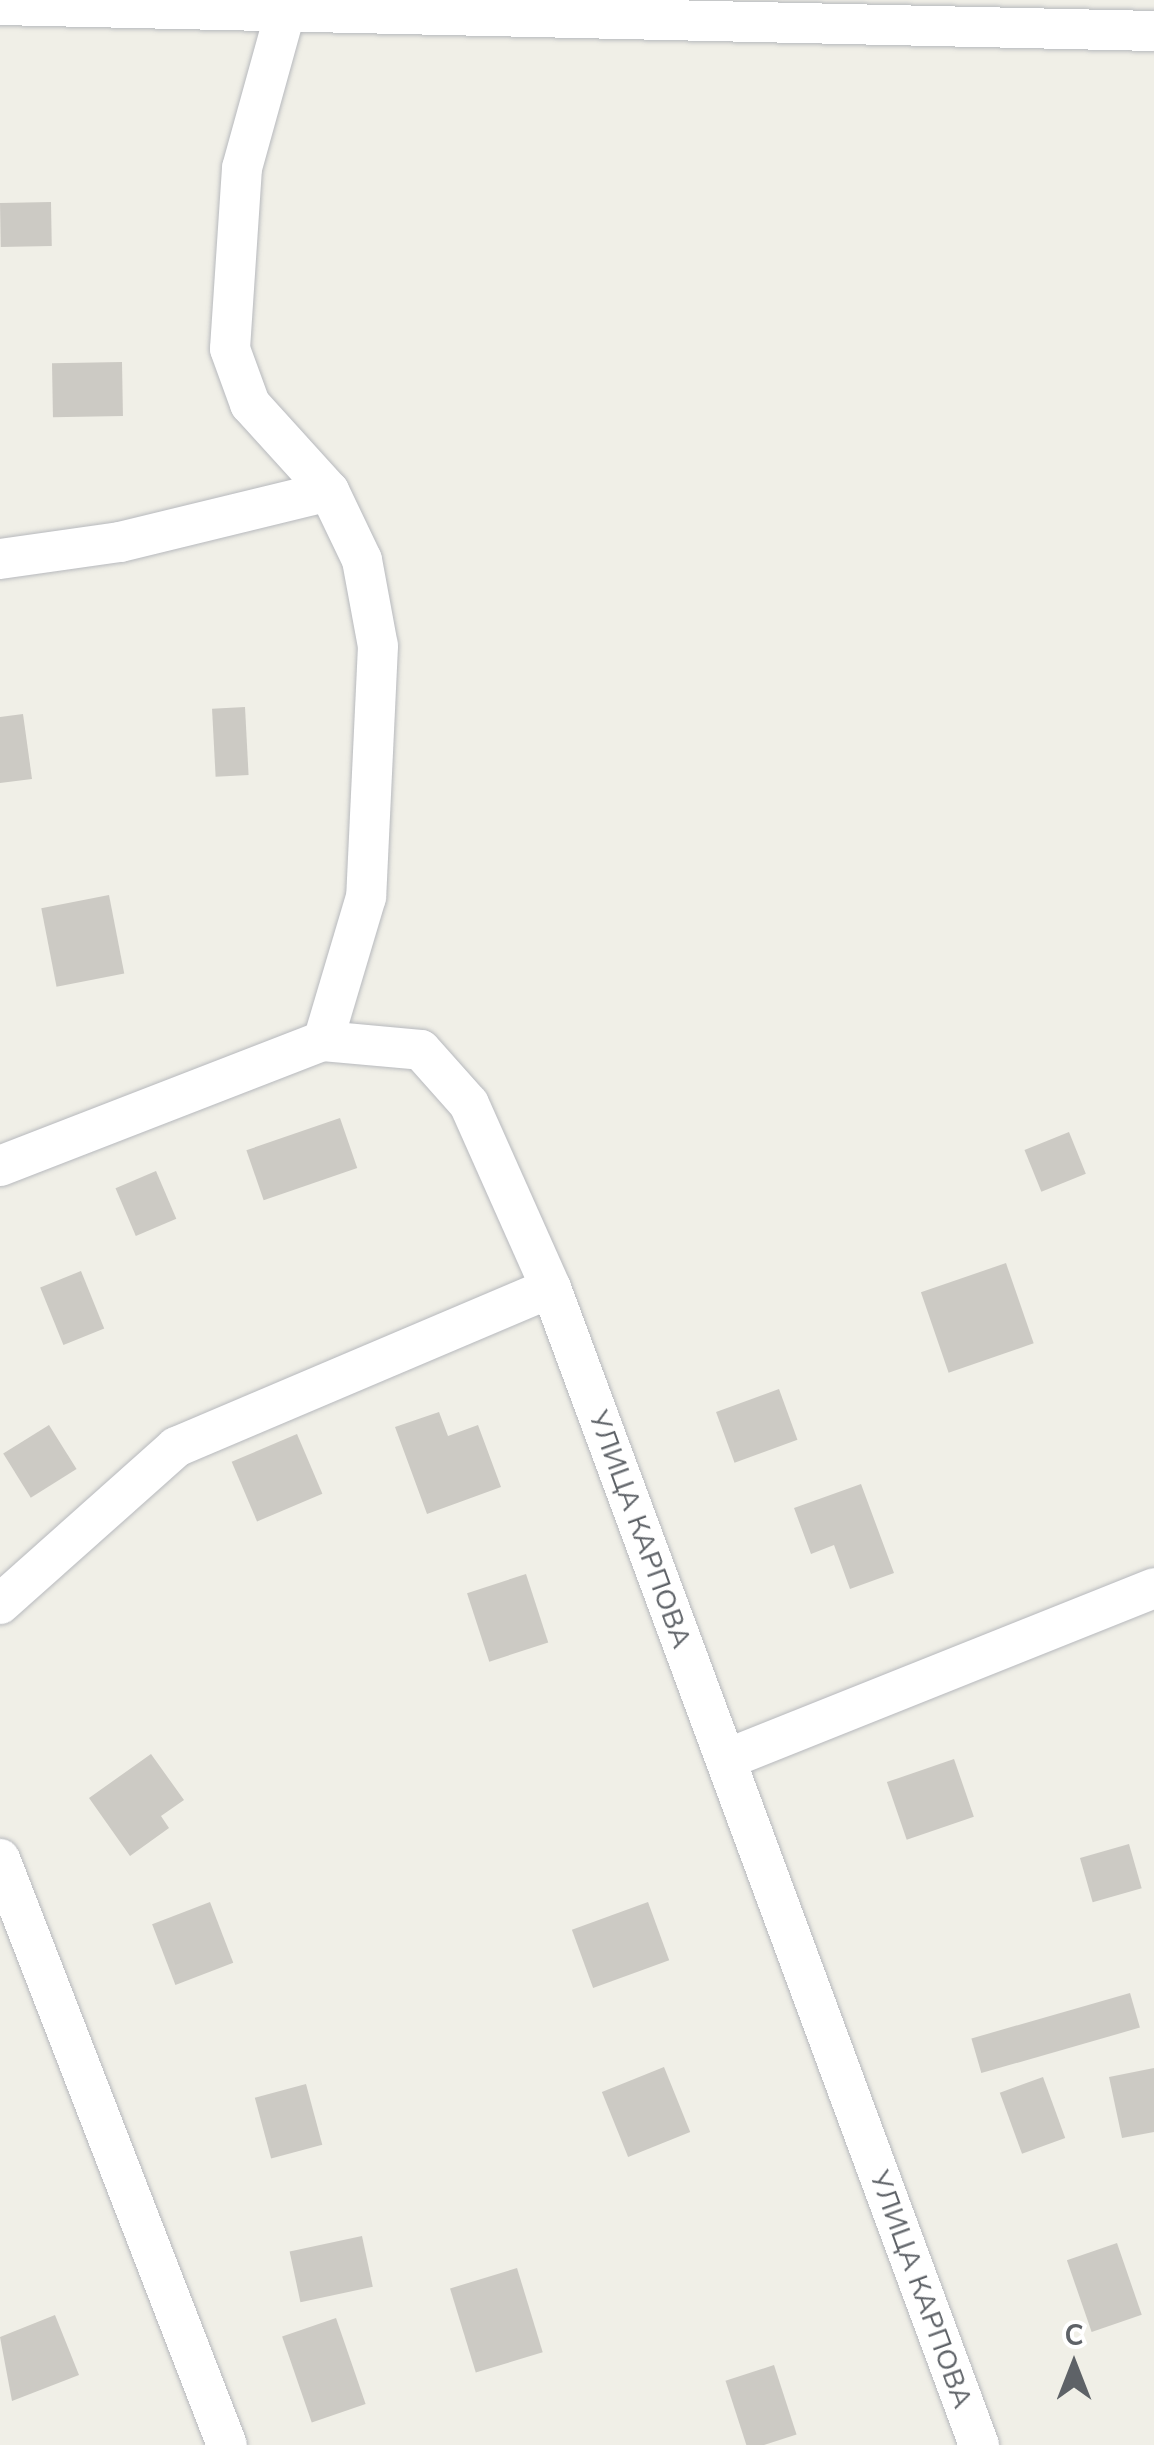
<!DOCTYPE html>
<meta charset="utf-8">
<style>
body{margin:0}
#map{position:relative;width:1154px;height:2445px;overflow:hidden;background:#f0efe7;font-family:Mulish,sans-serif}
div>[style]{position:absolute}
.building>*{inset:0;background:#cccac4;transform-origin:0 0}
.roads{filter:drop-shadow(0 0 2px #b7b9bd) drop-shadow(0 0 2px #b7b9bd)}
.minor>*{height:40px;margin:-20px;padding:0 20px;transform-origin:20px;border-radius:20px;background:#fff}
span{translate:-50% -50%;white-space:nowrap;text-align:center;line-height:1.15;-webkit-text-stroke:9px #fff;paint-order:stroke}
.street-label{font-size:28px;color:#5e6267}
.north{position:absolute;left:1024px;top:2315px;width:100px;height:100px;-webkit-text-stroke:8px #fff;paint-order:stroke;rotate:0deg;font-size:28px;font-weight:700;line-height:40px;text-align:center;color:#5e6267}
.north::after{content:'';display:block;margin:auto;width:35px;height:45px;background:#5e6267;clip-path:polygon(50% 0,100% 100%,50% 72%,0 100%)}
</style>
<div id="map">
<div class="building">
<div style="left:51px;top:202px;width:44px;height:51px;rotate:89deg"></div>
<div style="left:122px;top:362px;width:54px;height:70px;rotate:89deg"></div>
<div style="left:245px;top:707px;width:68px;height:33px;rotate:87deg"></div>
<div style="clip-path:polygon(23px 714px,32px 779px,0 783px,0 717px)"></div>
<div style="left:109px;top:895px;width:80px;height:69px;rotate:79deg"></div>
<div style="left:340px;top:1118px;width:53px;height:99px;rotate:71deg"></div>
<div style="left:1069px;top:1132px;width:45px;height:48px;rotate:68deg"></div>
<div style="left:156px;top:1171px;width:52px;height:44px;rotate:67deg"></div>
<div style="left:1006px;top:1263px;width:85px;height:90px;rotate:71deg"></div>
<div style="left:81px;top:1271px;width:62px;height:44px;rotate:68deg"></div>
<div style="left:779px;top:1389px;width:54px;height:67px;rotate:70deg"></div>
<div style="clip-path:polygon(439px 1412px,448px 1436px,478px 1425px,501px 1487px,427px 1514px,395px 1427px)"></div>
<div style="left:49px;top:1425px;width:52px;height:54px;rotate:58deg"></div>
<div style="left:297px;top:1434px;width:65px;height:71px;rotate:67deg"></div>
<div style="clip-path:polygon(861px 1484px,894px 1573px,850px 1589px,834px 1545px,811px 1554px,794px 1508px)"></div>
<div style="left:526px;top:1574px;width:72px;height:62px;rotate:72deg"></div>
<div style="clip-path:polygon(151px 1754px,184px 1800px,161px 1816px,169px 1828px,130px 1856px,89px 1798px)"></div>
<div style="left:954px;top:1759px;width:61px;height:71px;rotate:71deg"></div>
<div style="left:1129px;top:1844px;width:46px;height:51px;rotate:74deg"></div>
<div style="left:210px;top:1902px;width:65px;height:62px;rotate:69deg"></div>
<div style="left:648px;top:1902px;width:62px;height:81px;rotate:70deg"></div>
<div style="left:1130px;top:1993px;width:36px;height:165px;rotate:74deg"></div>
<div style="left:664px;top:2067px;width:70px;height:67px;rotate:68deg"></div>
<div style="clip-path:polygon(1154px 2068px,1154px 2132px,1122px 2138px,1109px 2077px)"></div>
<div style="left:1043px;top:2077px;width:65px;height:46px;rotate:70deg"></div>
<div style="left:306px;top:2084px;width:63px;height:53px;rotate:75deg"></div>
<div style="left:362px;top:2236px;width:52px;height:74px;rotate:78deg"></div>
<div style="left:1117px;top:2243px;width:76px;height:53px;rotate:71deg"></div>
<div style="left:517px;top:2268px;width:88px;height:70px;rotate:73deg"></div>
<div style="clip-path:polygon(55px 2315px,79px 2375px,12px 2401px,0 2337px)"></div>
<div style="left:336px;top:2318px;width:91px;height:57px;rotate:71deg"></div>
<div style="left:774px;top:2365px;width:73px;height:51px;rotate:72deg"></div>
</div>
<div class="roads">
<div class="minor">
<div style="left:0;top:5px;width:1154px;rotate:1.29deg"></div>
<div style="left:285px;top:13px;width:161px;rotate:105.5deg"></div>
<div style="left:242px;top:168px;width:181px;rotate:93.8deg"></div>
<div style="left:230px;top:349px;width:59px;rotate:70deg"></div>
<div style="left:250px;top:404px;width:118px;rotate:47.8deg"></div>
<div style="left:329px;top:491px;width:76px;rotate:64.4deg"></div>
<div style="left:362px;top:560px;width:87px;rotate:79.5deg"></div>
<div style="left:378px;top:646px;width:251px;rotate:92.7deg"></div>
<div style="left:366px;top:897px;width:150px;rotate:106.6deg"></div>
<div style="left:0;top:559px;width:121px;rotate:-8.1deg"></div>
<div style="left:120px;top:542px;width:215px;rotate:-13.7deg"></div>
<div style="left:0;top:1166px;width:346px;rotate:-21.2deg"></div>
<div style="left:323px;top:1041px;width:98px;rotate:5.2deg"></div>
<div style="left:421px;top:1050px;width:72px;rotate:48.4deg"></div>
<div style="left:469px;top:1104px;width:201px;rotate:66deg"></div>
<div style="left:551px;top:1288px;width:1234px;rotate:69.7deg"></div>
<div style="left:0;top:1604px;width:236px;rotate:-41.7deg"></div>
<div style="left:176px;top:1447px;width:407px;rotate:-23deg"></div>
<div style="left:727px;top:1759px;width:460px;rotate:-21.8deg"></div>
<div style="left:0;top:1859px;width:628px;rotate:68.83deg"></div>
</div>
</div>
<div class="street-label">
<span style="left:641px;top:1529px;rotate:70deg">УЛИЦА КАРПОВА</span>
<span style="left:922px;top:2289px;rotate:70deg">УЛИЦА КАРПОВА</span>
</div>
<div class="north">С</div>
</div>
